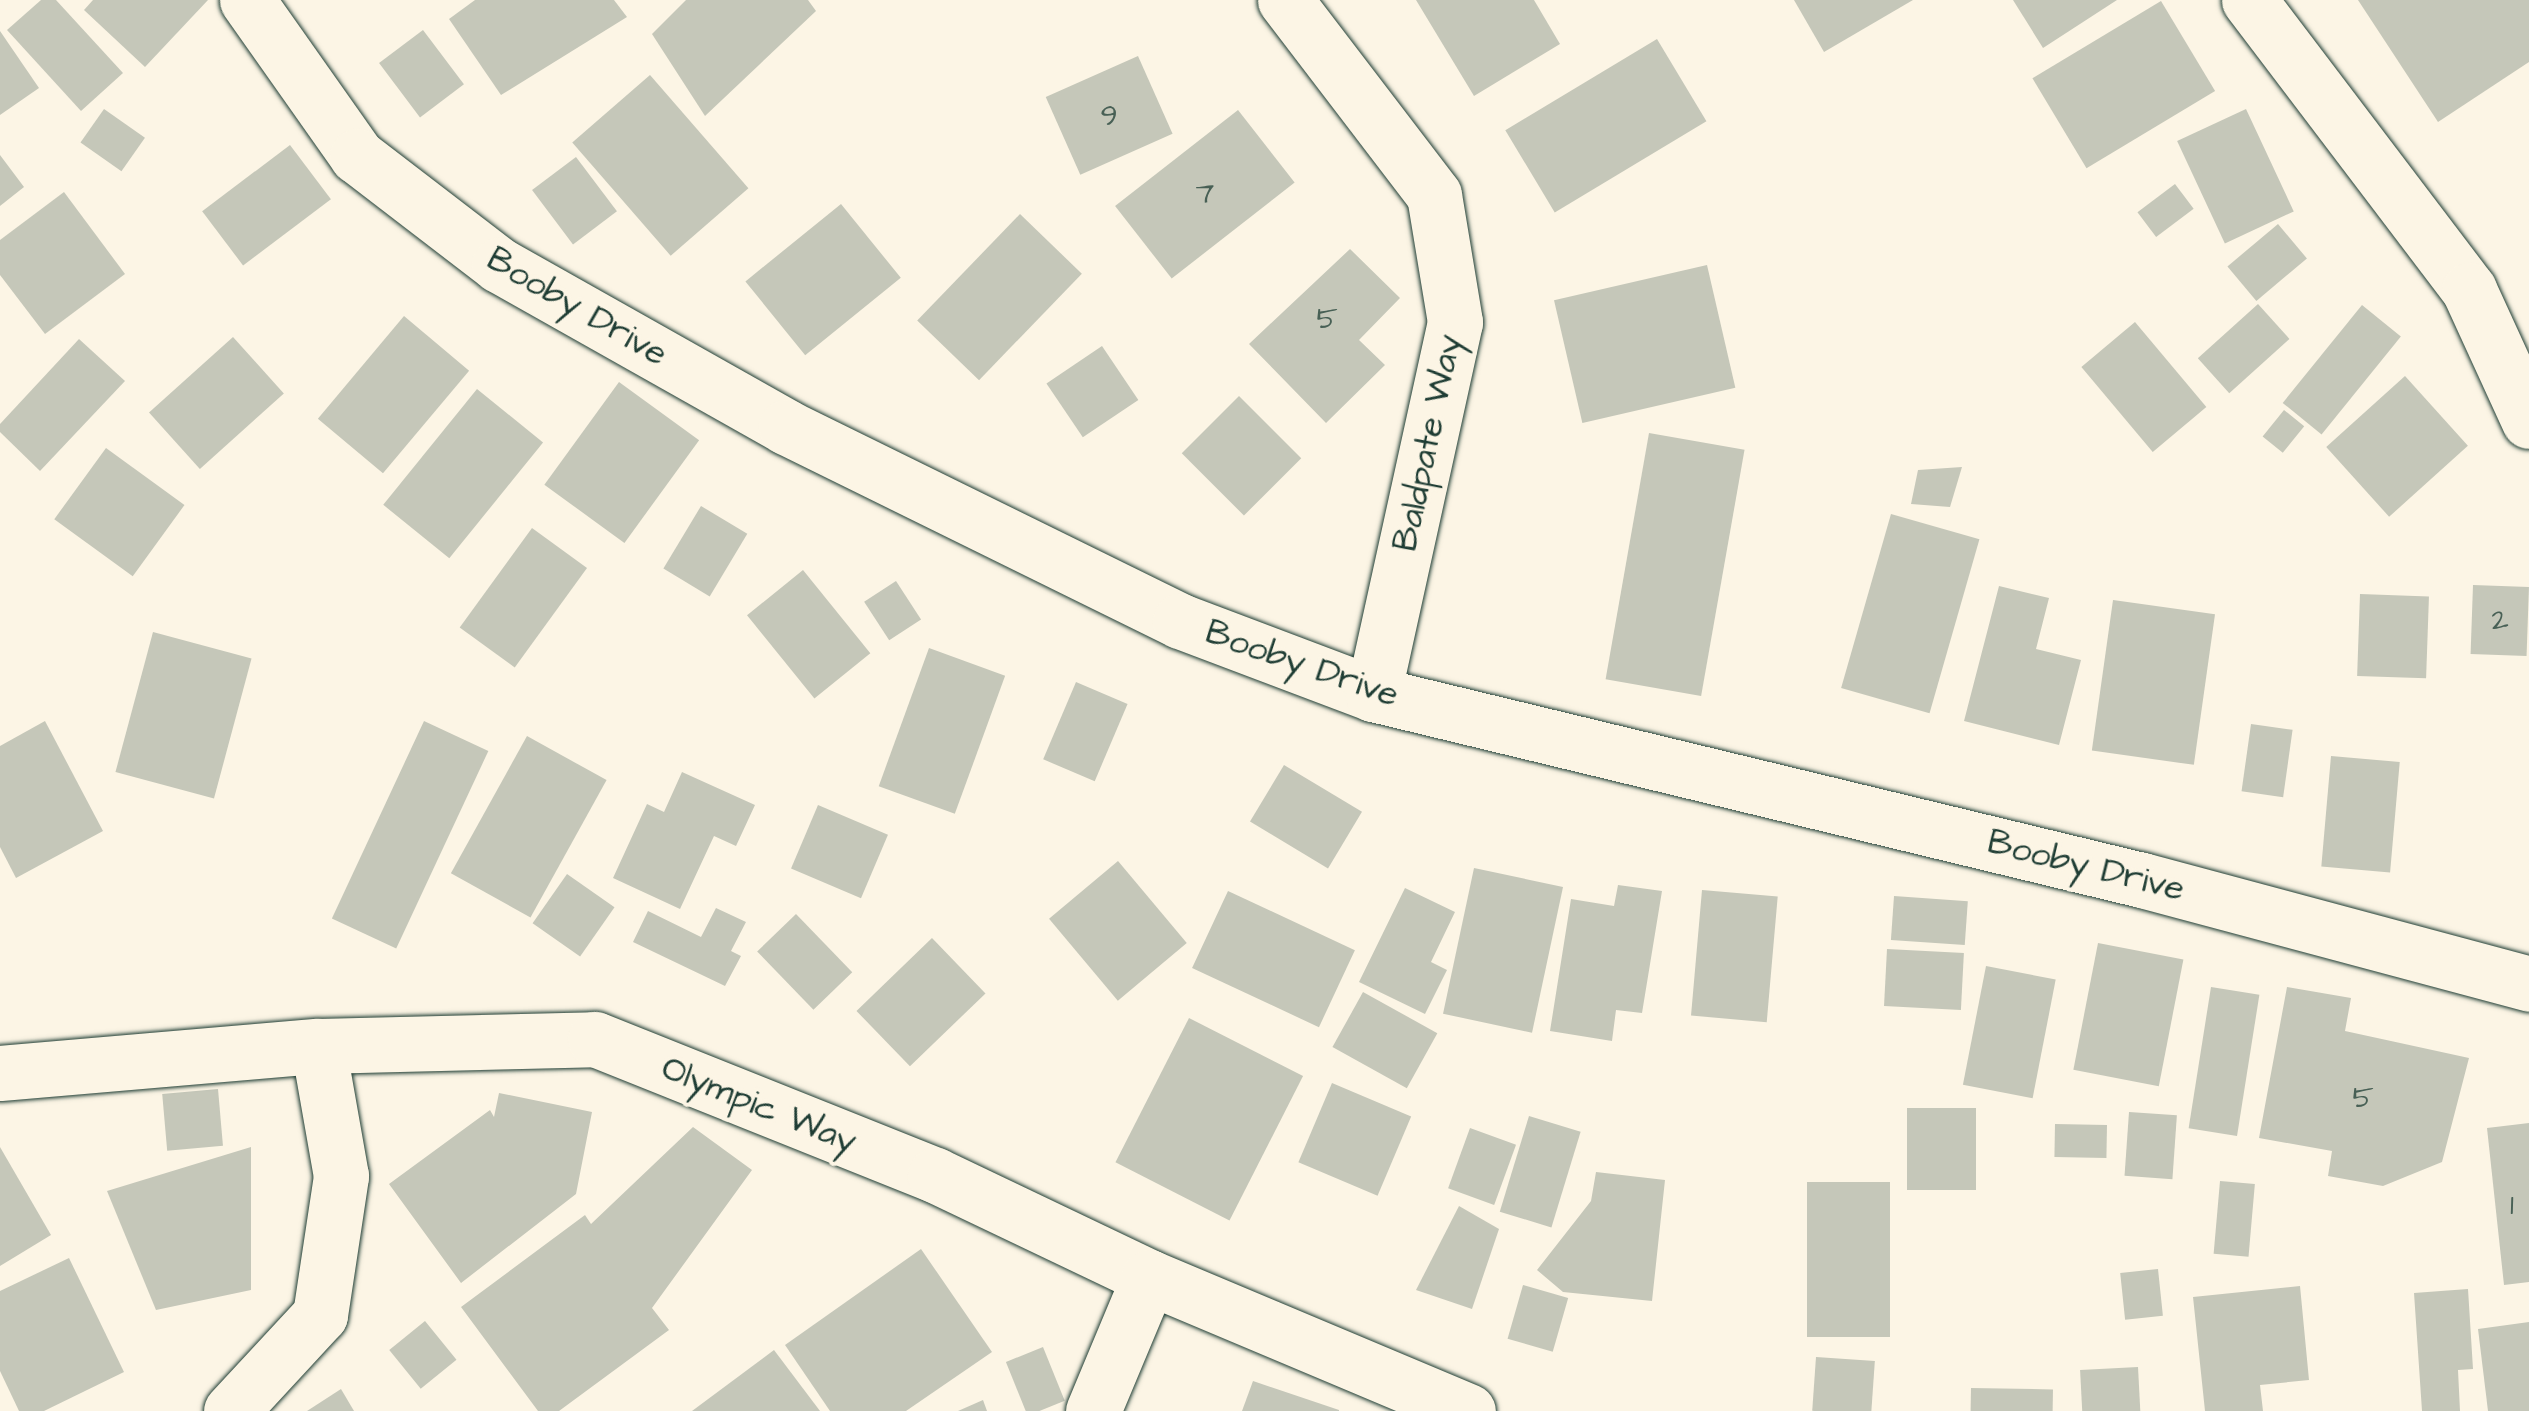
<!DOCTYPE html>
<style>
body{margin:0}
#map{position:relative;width:2529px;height:1411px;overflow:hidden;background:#fcf5e5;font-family:"Architects Daughter",sans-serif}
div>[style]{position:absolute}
.building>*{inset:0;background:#c5c7b9;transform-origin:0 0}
.roads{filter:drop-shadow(0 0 2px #1f3d34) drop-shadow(0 0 2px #1f3d34)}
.minor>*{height:55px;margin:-27.5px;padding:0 27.5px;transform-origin:27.5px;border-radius:27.5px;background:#fcf5e5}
span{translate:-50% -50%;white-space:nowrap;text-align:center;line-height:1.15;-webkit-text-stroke:8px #fcf5e5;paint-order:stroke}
.number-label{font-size:30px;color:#486055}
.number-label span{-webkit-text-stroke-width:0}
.street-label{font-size:35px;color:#1f3d34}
</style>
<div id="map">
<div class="building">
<div style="clip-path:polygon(41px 0,56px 0,123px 73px,81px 111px,7px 30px)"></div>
<div style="clip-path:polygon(93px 0,208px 0,145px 67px,84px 10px)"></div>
<div style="clip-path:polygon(475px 0,614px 0,627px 17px,501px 95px,449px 19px)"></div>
<div style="clip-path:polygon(686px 0,808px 0,816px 11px,705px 116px,652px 34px)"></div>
<div style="clip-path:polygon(1416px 0,1534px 0,1560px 44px,1474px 96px)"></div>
<div style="clip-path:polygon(1794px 0,1913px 0,1824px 52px)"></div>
<div style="clip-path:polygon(2013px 0,2117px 0,2043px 48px)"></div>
<div style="clip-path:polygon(2358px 0,2529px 0,2529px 62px,2438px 122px)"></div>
<div style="left:2161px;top:1px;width:105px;height:150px;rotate:59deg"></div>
<div style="left:423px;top:30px;width:68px;height:55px;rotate:53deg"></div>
<div style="clip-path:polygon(0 31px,39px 88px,0 115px)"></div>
<div style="left:1657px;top:39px;width:96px;height:177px;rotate:59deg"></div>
<div style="left:1138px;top:56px;width:85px;height:101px;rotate:66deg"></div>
<div style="left:650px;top:75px;width:150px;height:103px;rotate:49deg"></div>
<div style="left:104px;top:109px;width:50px;height:41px;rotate:35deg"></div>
<div style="left:2246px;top:109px;width:113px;height:76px;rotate:65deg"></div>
<div style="left:1238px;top:110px;width:92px;height:156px;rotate:52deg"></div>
<div style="left:290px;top:145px;width:68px;height:110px;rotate:53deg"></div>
<div style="clip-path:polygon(0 155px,24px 187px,0 206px)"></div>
<div style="left:576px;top:157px;width:68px;height:55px;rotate:53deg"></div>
<div style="left:2175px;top:184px;width:31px;height:47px;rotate:53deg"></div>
<div style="clip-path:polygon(64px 192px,125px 274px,45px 334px,0 275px,0 240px)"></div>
<div style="left:841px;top:204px;width:95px;height:123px;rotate:51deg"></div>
<div style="left:1020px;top:214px;width:86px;height:148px;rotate:44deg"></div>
<div style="left:2278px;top:224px;width:45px;height:66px;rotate:50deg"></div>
<div style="clip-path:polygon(1350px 249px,1400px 298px,1359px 340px,1385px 365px,1326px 423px,1249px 344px)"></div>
<div style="left:1707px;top:265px;width:126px;height:157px;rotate:77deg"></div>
<div style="left:2258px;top:304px;width:47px;height:81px;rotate:48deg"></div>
<div style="left:2362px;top:305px;width:50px;height:126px;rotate:39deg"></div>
<div style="left:404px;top:316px;width:85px;height:134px;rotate:40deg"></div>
<div style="left:2135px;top:322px;width:111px;height:70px;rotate:50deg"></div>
<div style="left:233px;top:337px;width:76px;height:113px;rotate:48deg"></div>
<div style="clip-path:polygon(79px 339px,125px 381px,40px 471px,0 432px,0 424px)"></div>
<div style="left:1102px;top:346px;width:65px;height:67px;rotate:56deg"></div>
<div style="left:2405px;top:376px;width:94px;height:106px;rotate:48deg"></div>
<div style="left:619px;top:382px;width:99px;height:127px;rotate:36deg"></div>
<div style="left:477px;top:389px;width:85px;height:149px;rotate:39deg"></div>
<div style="left:1239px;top:396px;width:88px;height:81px;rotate:45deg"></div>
<div style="left:2284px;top:410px;width:26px;height:34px;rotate:39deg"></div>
<div style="left:1649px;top:433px;width:97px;height:250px;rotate:10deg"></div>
<div style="left:106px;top:448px;width:97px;height:88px;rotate:36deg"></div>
<div style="clip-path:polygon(1962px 467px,1950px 507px,1911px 504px,1918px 470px)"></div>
<div style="left:701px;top:506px;width:54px;height:73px;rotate:31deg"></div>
<div style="left:1891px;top:514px;width:92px;height:181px;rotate:16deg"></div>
<div style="left:532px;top:528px;width:68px;height:123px;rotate:36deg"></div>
<div style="left:803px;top:570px;width:107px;height:72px;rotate:51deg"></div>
<div style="left:896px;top:581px;width:46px;height:38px;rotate:57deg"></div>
<div style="left:2473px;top:585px;width:56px;height:69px;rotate:2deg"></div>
<div style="clip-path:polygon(1999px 586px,2049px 598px,2036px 649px,2081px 660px,2059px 745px,1964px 721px)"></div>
<div style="left:2360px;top:594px;width:69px;height:82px;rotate:2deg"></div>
<div style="left:2113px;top:600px;width:103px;height:152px;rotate:8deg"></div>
<div style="left:153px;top:632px;width:102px;height:145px;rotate:15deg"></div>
<div style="left:929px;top:648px;width:81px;height:147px;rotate:20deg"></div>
<div style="left:1076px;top:682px;width:56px;height:84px;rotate:23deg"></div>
<div style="clip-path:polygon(45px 721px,103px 831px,16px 878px,0 847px,0 746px)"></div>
<div style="left:424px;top:721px;width:71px;height:218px;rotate:25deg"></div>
<div style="left:2251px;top:724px;width:42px;height:68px;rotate:8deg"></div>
<div style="left:527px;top:736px;width:91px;height:157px;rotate:29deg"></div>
<div style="left:2331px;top:756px;width:69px;height:111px;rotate:5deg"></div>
<div style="left:1284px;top:765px;width:91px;height:66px;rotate:31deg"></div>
<div style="clip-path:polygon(682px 772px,755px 805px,736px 846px,714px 836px,680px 909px,613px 878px,647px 804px,664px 812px)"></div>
<div style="left:818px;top:805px;width:76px;height:69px;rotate:23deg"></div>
<div style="left:1118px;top:861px;width:107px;height:90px;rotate:50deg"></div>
<div style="left:1474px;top:868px;width:91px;height:149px;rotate:12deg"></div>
<div style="left:567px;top:874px;width:58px;height:60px;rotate:35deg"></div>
<div style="clip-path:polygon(1618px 885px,1662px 891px,1642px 1013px,1616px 1010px,1612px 1041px,1550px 1031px,1571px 899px,1614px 906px)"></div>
<div style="clip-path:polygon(1405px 888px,1455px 912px,1431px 962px,1447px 970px,1425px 1014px,1359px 982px)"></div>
<div style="left:1702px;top:890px;width:76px;height:126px;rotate:5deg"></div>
<div style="left:1228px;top:891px;width:140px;height:85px;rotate:25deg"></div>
<div style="left:1894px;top:896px;width:74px;height:44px;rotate:4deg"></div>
<div style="clip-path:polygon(716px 908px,746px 922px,731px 951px,741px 956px,725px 986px,633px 942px,648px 911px,701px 937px)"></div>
<div style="left:796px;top:914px;width:81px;height:54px;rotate:46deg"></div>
<div style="left:932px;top:938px;width:77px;height:105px;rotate:46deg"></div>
<div style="left:2098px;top:943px;width:87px;height:129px;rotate:11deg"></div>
<div style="left:1887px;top:949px;width:77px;height:57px;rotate:3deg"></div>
<div style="left:1986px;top:966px;width:71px;height:121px;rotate:11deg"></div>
<div style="left:2211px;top:987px;width:49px;height:143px;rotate:9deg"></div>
<div style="clip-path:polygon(2287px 987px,2351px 998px,2345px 1031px,2469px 1058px,2442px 1162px,2383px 1186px,2328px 1176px,2332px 1151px,2259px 1138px)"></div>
<div style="left:1363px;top:992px;width:85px;height:63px;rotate:29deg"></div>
<div style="left:1189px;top:1018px;width:128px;height:162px;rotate:27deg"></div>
<div style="left:1332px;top:1083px;width:86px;height:86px;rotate:23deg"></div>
<div style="left:218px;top:1089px;width:57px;height:56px;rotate:85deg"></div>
<div style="clip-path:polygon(499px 1093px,592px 1112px,576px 1194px,461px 1283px,389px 1184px,490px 1110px,494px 1117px)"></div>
<div style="left:1907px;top:1108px;width:69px;height:82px"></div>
<div style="left:2129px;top:1112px;width:48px;height:64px;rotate:4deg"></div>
<div style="left:1529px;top:1116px;width:54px;height:100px;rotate:17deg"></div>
<div style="clip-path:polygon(2529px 1123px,2529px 1282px,2504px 1285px,2487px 1128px)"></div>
<div style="left:2055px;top:1124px;width:52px;height:33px;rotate:1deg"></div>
<div style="clip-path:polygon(693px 1127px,752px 1170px,652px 1308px,669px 1330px,559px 1411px,538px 1411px,461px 1307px,585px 1215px,591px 1224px)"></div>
<div style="left:1470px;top:1128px;width:49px;height:64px;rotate:20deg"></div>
<div style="clip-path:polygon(0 1147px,51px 1235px,0 1266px)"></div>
<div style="clip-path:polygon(251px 1147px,251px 1290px,156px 1310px,107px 1191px)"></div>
<div style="clip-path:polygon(1596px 1172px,1665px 1180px,1652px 1301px,1563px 1292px,1537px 1270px,1591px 1201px)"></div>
<div style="left:2220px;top:1181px;width:35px;height:73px;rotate:5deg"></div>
<div style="left:1890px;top:1182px;width:155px;height:83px;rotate:90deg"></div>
<div style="clip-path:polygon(1459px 1206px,1499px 1229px,1472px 1309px,1416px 1290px)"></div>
<div style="clip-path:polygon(921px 1249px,992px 1352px,906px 1411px,830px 1411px,785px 1345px)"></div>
<div style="clip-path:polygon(69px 1258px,124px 1372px,44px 1411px,19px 1411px,0 1371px,0 1291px)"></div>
<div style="left:2158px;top:1269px;width:47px;height:38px;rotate:84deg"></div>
<div style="left:1523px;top:1285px;width:47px;height:56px;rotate:16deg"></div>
<div style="clip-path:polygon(2300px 1286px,2309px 1380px,2260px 1385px,2263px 1411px,2205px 1411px,2193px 1297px)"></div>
<div style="clip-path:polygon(2468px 1289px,2473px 1369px,2458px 1370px,2460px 1411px,2422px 1411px,2414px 1293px)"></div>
<div style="left:425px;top:1321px;width:50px;height:46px;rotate:51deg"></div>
<div style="clip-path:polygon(2529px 1322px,2529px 1411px,2488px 1411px,2478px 1329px)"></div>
<div style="left:1043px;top:1347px;width:58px;height:40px;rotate:68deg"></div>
<div style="clip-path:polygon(774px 1350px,820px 1411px,692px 1411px)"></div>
<div style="left:1816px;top:1357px;width:59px;height:54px;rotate:4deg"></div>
<div style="left:2138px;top:1367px;width:44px;height:58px;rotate:87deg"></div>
<div style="clip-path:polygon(1253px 1381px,1339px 1410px,1339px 1411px,1242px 1411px)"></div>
<div style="left:1971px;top:1388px;width:82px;height:23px;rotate:1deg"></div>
<div style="clip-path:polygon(341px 1389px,354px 1411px,307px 1411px)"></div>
<div style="clip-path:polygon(983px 1400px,987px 1411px,958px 1411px)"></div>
</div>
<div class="roads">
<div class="minor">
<div style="left:247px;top:0;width:191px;rotate:54.8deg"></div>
<div style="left:357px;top:156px;width:179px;rotate:37.5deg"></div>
<div style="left:499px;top:265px;width:330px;rotate:29.4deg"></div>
<div style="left:786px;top:427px;width:439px;rotate:26.2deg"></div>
<div style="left:1180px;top:621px;width:206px;rotate:20.7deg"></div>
<div style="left:1373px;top:694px;width:791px;rotate:13.6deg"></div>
<div style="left:2142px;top:880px;width:401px;rotate:15deg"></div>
<div style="left:1285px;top:0;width:245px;rotate:52.6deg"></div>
<div style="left:1434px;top:195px;width:129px;rotate:80.6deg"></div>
<div style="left:1455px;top:322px;width:381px;rotate:102.4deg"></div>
<div style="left:2249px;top:0;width:364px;rotate:52.8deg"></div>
<div style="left:2469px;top:290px;width:144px;rotate:65.4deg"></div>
<div style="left:0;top:1073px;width:319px;rotate:-4.9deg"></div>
<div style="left:318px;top:1046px;width:277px;rotate:-1.4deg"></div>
<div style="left:595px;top:1039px;width:366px;rotate:21.8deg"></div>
<div style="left:935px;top:1175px;width:237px;rotate:25.5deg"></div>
<div style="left:1149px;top:1277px;width:346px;rotate:22.8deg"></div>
<div style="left:231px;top:1411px;width:131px;rotate:-47.2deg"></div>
<div style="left:320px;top:1315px;width:141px;rotate:-81.4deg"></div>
<div style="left:341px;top:1176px;width:132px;rotate:-100deg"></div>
<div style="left:1093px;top:1411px;width:145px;rotate:-67.3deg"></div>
</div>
</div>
<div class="number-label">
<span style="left:1109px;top:116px">9</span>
<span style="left:1205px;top:194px">7</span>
<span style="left:1327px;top:319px">5</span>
<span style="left:2500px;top:620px">2</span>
<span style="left:2363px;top:1098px">5</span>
<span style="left:2512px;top:1205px">1</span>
</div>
<div class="street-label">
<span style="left:577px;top:307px;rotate:30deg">Booby Drive</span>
<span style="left:1428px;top:443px;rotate:-78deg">Baldpate Way</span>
<span style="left:1302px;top:664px;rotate:19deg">Booby Drive</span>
<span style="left:2086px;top:866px;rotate:14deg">Booby Drive</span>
<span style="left:759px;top:1105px;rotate:22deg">Olympic Way</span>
</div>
</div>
